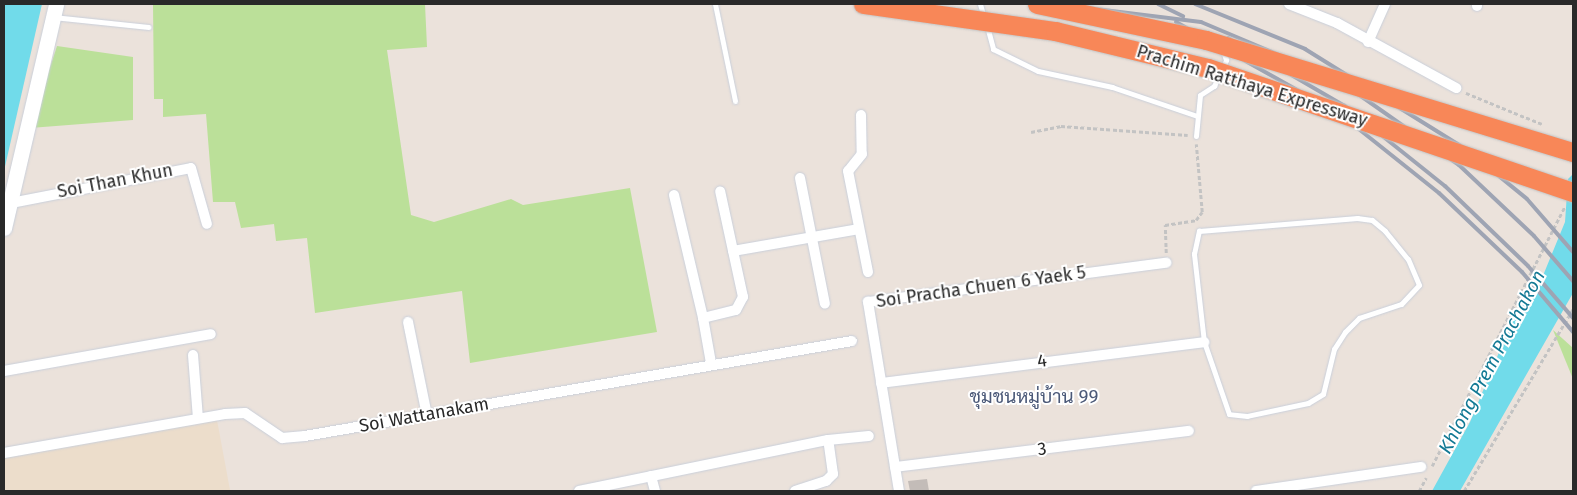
<!DOCTYPE html>
<meta charset="utf-8">
<style>
body{margin:0}
#map{position:relative;width:1577px;height:495px;overflow:hidden;background:#ebe2db;font-family:"Fira Sans",Sarabun,sans-serif}
div>[style]{position:absolute}
.education>*{inset:0;background:#ecddcb}
.green>*{inset:0;background:#bbe099}
.water>*{inset:0;background:#71dbea}
.building>*{inset:0;background:#c3bcb8}
.path>*{height:2.5px;margin-top:-1.25px;transform-origin:0;background:repeating-linear-gradient(90deg,#c3c3c3 0 4px,transparent 0 6.5px)}
.roads{filter:drop-shadow(0 0 1px #c9cfda) drop-shadow(0 0 1px #c9cfda)}
.lane>*{height:5px;margin:-2.5px;padding:0 2.5px;transform-origin:2.5px;border-radius:2.5px;background:#fff}
.street>*{height:10px;margin:-5px;padding:0 5px;transform-origin:5px;border-radius:5px;background:#fff}
.secondary>*{height:15px;margin:-7.5px;padding:0 7.5px;transform-origin:7.5px;border-radius:7.5px;background:#fff}
.rail>*{height:4px;margin:-2px;padding:0 2px;transform-origin:2px;border-radius:2px;background:#9ea4b3}
.bridges{filter:drop-shadow(0 0 1px #c3c3c3) drop-shadow(0 0 1px #c3c3c3)}
.highway-bridge>*{height:19px;margin:-9.5px;padding:0 9.5px;transform-origin:9.5px;border-radius:9.5px;background:#f88758}
span{translate:-50% -50%;white-space:nowrap;text-align:center;line-height:1.15;-webkit-text-stroke:4px #fff;paint-order:stroke}
.street-label{font-size:18px;color:#292929}
.water-label{font-size:19px;color:#127994;font-style:italic}
.neighbourhood-label{font-size:19px;color:#4b5978}
.frame{position:absolute;inset:0;border:5px solid #292929;pointer-events:none}
</style>
<div id="map">
<div class="education">
<div style="clip-path:polygon(217px 420px,230px 490px,4px 491px,4px 447px)"></div>
</div>
<div class="green">
<div style="clip-path:polygon(153px 4px,425px 4px,427px 47px,387px 50px,411px 215px,434px 222px,511px 199px,523px 205px,630px 188px,657px 332px,470px 363px,462px 291px,315px 313px,307px 238px,276px 241px,274px 224px,241px 228px,235px 202px,213px 202px,206px 114px,163px 117px,163px 99px,154px 99px)"></div>
<div style="clip-path:polygon(57px 46px,133px 57px,133px 120px,30px 128px)"></div>
<div style="clip-path:polygon(1553px 330px,1573px 348px,1573px 379px)"></div>
</div>
<div class="water">
<div style="clip-path:polygon(4px 4px,42px 4px,4px 171px)"></div>
<div style="clip-path:polygon(1573px 174px,1573px 293px,1460px 491px,1432px 491px,1470px 422px,1520px 302px,1542px 278px,1565px 222px,1568px 179px)"></div>
</div>
<div class="building">
<div style="clip-path:polygon(927px 479px,929px 491px,910px 491px,908px 481px)"></div>
</div>
<div class="path">
<div style="left:1466px;top:93px;width:82px;rotate:22.2deg"></div>
<div style="left:1031px;top:132px;width:31px;rotate:-11deg"></div>
<div style="left:1061px;top:126px;width:127px;rotate:4.1deg"></div>
<div style="left:1166px;top:253px;width:28px;rotate:-92deg"></div>
<div style="left:1165px;top:225px;width:31px;rotate:-9deg"></div>
<div style="left:1196px;top:220px;width:10px;rotate:-53deg"></div>
<div style="left:1202px;top:212px;width:68px;rotate:-95deg"></div>
<div style="left:1432px;top:466px;width:292px;rotate:-62.9deg"></div>
<div style="left:1419px;top:491px;width:15px;rotate:-62deg"></div>
<div style="left:1464px;top:491px;width:212px;rotate:-59.1deg"></div>
</div>
<div class="roads">
<div class="lane">
<div style="left:715px;top:4px;width:99px;rotate:78.3deg"></div>
<div style="left:980px;top:4px;width:15px;rotate:74deg"></div>
<div style="left:53px;top:17px;width:96px;rotate:6deg"></div>
<div style="left:987px;top:26px;width:24px;rotate:75deg"></div>
<div style="left:993px;top:49px;width:50px;rotate:26.1deg"></div>
<div style="left:1038px;top:71px;width:76px;rotate:12.2deg"></div>
<div style="left:1112px;top:87px;width:90px;rotate:18.8deg"></div>
<div style="left:1196px;top:136px;width:41px;rotate:-84.4deg"></div>
<div style="left:1200px;top:95px;width:17px;rotate:-33deg"></div>
<div style="left:1214px;top:86px;width:29px;rotate:-65deg"></div>
<div style="left:1226px;top:60px;width:9px;rotate:-108deg"></div>
<div style="left:1357px;top:218px;width:15px;rotate:8deg"></div>
<div style="left:1372px;top:220px;width:17px;rotate:40deg"></div>
<div style="left:1385px;top:231px;width:36px;rotate:51deg"></div>
<div style="left:1408px;top:259px;width:28px;rotate:67deg"></div>
<div style="left:1419px;top:285px;width:26px;rotate:133deg"></div>
<div style="left:1401px;top:304px;width:44px;rotate:161.6deg"></div>
<div style="left:1359px;top:318px;width:20px;rotate:135deg"></div>
<div style="left:1345px;top:332px;width:20px;rotate:123deg"></div>
<div style="left:1334px;top:349px;width:46px;rotate:103.7deg"></div>
<div style="left:1323px;top:394px;width:17px;rotate:149deg"></div>
<div style="left:1308px;top:403px;width:62px;rotate:168deg"></div>
<div style="left:1247px;top:416px;width:18px;rotate:-174deg"></div>
<div style="left:1229px;top:414px;width:76px;rotate:-109.1deg"></div>
<div style="left:1204px;top:342px;width:89px;rotate:-96.5deg"></div>
<div style="left:1194px;top:254px;width:24px;rotate:-78deg"></div>
<div style="left:1199px;top:231px;width:159px;rotate:-4.7deg"></div>
</div>
<div class="street">
<div style="left:1289px;top:4px;width:52px;rotate:21.6deg"></div>
<div style="left:1337px;top:23px;width:136px;rotate:28.6deg"></div>
<div style="left:1477px;top:4px;width:2px;rotate:90deg"></div>
<div style="left:1368px;top:42px;width:42px;rotate:-65.9deg"></div>
<div style="left:861px;top:115px;width:39px;rotate:89deg"></div>
<div style="left:862px;top:154px;width:22px;rotate:129deg"></div>
<div style="left:848px;top:171px;width:103px;rotate:78.8deg"></div>
<div style="left:800px;top:178px;width:128px;rotate:78.8deg"></div>
<div style="left:674px;top:195px;width:126px;rotate:76.7deg"></div>
<div style="left:11px;top:203px;width:183px;rotate:-11deg"></div>
<div style="left:191px;top:168px;width:58px;rotate:74.1deg"></div>
<div style="left:733px;top:251px;width:128px;rotate:-9.9deg"></div>
<div style="left:408px;top:322px;width:95px;rotate:78.5deg"></div>
<div style="left:193px;top:355px;width:63px;rotate:85.5deg"></div>
<div style="left:711px;top:363px;width:46px;rotate:-100.1deg"></div>
<div style="left:703px;top:318px;width:34px;rotate:-14deg"></div>
<div style="left:736px;top:310px;width:15px;rotate:-62deg"></div>
<div style="left:743px;top:297px;width:108px;rotate:-102.2deg"></div>
<div style="left:4px;top:371px;width:210px;rotate:-10.1deg"></div>
<div style="left:881px;top:383px;width:326px;rotate:-7.2deg"></div>
<div style="left:4px;top:453px;width:224px;rotate:-10deg"></div>
<div style="left:225px;top:414px;width:20px;rotate:-3deg"></div>
<div style="left:245px;top:413px;width:45px;rotate:34deg"></div>
<div style="left:282px;top:438px;width:23px;rotate:-5deg"></div>
<div style="left:305px;top:436px;width:555px;rotate:-9.85deg"></div>
<div style="left:895px;top:467px;width:296px;rotate:-7deg"></div>
<div style="left:651px;top:476px;width:16px;rotate:75deg"></div>
<div style="left:579px;top:491px;width:254px;rotate:-11.6deg"></div>
<div style="left:828px;top:440px;width:41px;rotate:-5.6deg"></div>
<div style="left:795px;top:491px;width:33px;rotate:-18deg"></div>
<div style="left:826px;top:481px;width:10px;rotate:-45deg"></div>
<div style="left:833px;top:474px;width:34px;rotate:-98deg"></div>
<div style="left:899px;top:491px;width:192px;rotate:-99.3deg"></div>
<div style="left:868px;top:302px;width:301px;rotate:-7.5deg"></div>
<div style="left:1256px;top:491px;width:167px;rotate:-8.3deg"></div>
</div>
<div class="secondary">
<div style="left:4px;top:228px;width:230px;rotate:-76.9deg"></div>
</div>
</div>
<div class="rail">
<div style="left:1055px;top:4px;width:147px;rotate:7deg"></div>
<div style="left:1201px;top:22px;width:149px;rotate:22.9deg"></div>
<div style="left:1338px;top:80px;width:148px;rotate:35.1deg"></div>
<div style="left:1459px;top:165px;width:103px;rotate:43.4deg"></div>
<div style="left:1534px;top:236px;width:60px;rotate:49.1deg"></div>
<div style="left:1158px;top:4px;width:28px;rotate:26deg"></div>
<div style="left:1195px;top:4px;width:119px;rotate:22.2deg"></div>
<div style="left:1305px;top:49px;width:191px;rotate:31.9deg"></div>
<div style="left:1467px;top:150px;width:77px;rotate:39.2deg"></div>
<div style="left:1527px;top:199px;width:70px;rotate:49deg"></div>
<div style="left:1176px;top:22px;width:188px;rotate:29.3deg"></div>
<div style="left:1340px;top:114px;width:127px;rotate:38.6deg"></div>
<div style="left:1439px;top:193px;width:115px;rotate:43.6deg"></div>
<div style="left:1522px;top:272px;width:79px;rotate:49.6deg"></div>
<div style="left:1228px;top:38px;width:135px;rotate:30.2deg"></div>
<div style="left:1345px;top:106px;width:128px;rotate:38.7deg"></div>
<div style="left:1445px;top:186px;width:115px;rotate:43.9deg"></div>
<div style="left:1528px;top:266px;width:69px;rotate:49.1deg"></div>
</div>
<div class="bridges">
<div class="highway-bridge">
<div style="left:863px;top:4px;width:194px;rotate:8deg"></div>
<div style="left:1055px;top:31px;width:157px;rotate:13.6deg"></div>
<div style="left:1208px;top:68px;width:385px;rotate:18.8deg"></div>
<div style="left:1037px;top:4px;width:173px;rotate:12deg"></div>
<div style="left:1206px;top:40px;width:384px;rotate:17deg"></div>
</div>
</div>
<div class="street-label">
<span style="left:1252px;top:86px;rotate:17deg">Prachim Ratthaya Expressway</span>
<span style="left:115px;top:181px;rotate:-11deg">Soi Than Khun</span>
<span style="left:981px;top:287px;rotate:-8deg">Soi Pracha Chuen 6 Yaek 5</span>
<span style="left:1042px;top:361px;rotate:-8deg">4</span>
<span style="left:424px;top:415px;rotate:-10deg">Soi Wattanakam</span>
<span style="left:1042px;top:449px;rotate:-7deg">3</span>
</div>
<div class="water-label">
<span style="left:1492px;top:362px;rotate:-62deg">Khlong Prem Prachakon</span>
</div>
<div class="neighbourhood-label">
<span style="left:1034px;top:397px">ชุมชนหมู่บ้าน 99</span>
</div>
<div class="frame"></div>
</div>
